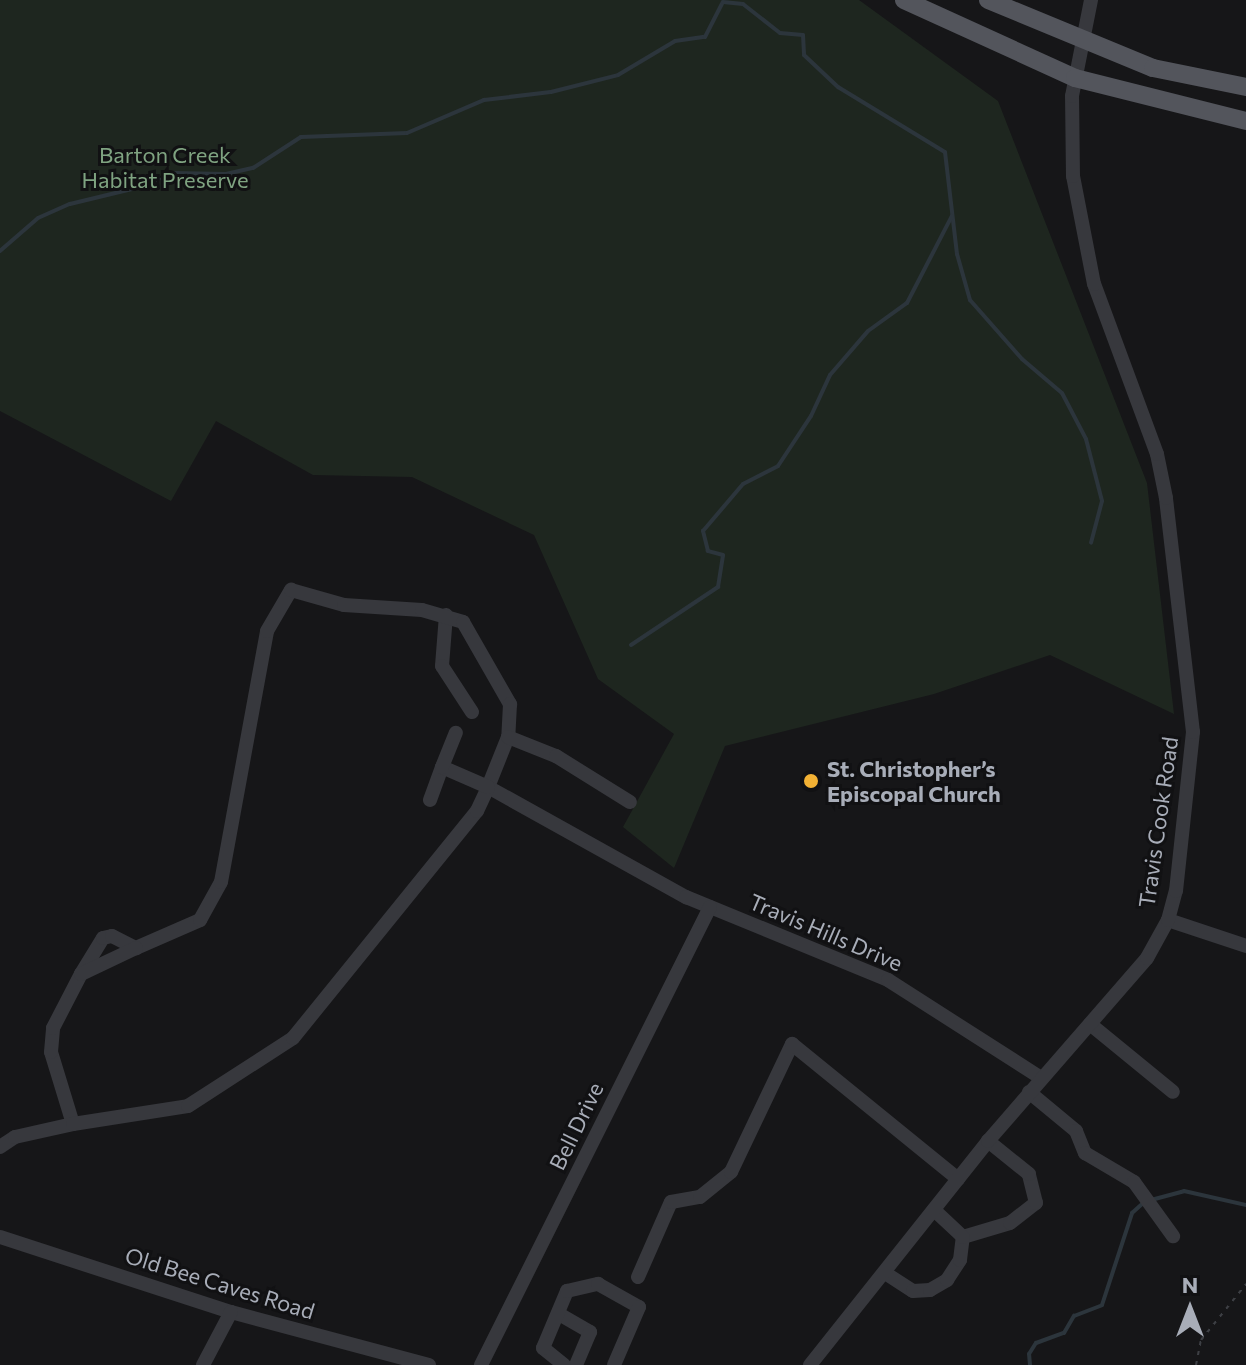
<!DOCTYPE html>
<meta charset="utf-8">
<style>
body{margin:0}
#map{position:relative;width:1246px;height:1365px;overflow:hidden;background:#161618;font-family:Commissioner,sans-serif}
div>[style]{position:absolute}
.green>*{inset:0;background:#1e261f}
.stream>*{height:4px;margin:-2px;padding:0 2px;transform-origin:2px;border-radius:2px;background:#2c353c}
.path>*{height:2px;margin-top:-1px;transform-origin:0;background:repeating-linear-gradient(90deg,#3d3f44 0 4px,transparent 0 10px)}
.minor>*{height:14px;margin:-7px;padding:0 7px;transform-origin:7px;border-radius:7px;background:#37383d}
.major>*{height:18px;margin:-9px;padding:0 9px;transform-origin:9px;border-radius:9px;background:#53555c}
.dots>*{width:22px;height:22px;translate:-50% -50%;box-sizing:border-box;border:4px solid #111113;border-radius:50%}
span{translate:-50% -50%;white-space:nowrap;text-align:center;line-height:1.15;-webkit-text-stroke:6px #111113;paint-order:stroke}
.park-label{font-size:22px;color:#7fa381}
.poi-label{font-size:22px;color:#a8adb8;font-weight:700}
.left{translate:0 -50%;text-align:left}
.street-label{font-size:22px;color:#a8adb8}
.north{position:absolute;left:1150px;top:1269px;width:80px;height:80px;-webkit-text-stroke:6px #111113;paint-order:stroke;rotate:0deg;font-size:22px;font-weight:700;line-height:32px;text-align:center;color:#a8adb8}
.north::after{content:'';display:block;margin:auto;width:28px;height:36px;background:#a8adb8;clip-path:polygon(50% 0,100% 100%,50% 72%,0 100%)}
</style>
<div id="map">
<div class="green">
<div style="clip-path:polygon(0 0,859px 0,998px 101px,1147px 483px,1174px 714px,1050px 655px,934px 694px,725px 746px,674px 868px,623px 827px,674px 734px,598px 679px,534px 535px,412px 477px,313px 475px,216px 421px,171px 501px,0 411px)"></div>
</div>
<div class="stream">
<div style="left:0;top:251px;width:50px;rotate:-41deg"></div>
<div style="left:38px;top:218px;width:35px;rotate:-24deg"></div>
<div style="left:70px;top:204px;width:68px;rotate:-13.6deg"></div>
<div style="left:136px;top:188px;width:40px;rotate:-22deg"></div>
<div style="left:173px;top:173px;width:53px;rotate:1.1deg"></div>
<div style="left:226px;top:174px;width:28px;rotate:-13deg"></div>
<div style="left:253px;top:168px;width:57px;rotate:-32.9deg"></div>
<div style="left:301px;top:137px;width:106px;rotate:-2.2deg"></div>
<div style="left:407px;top:133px;width:84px;rotate:-23.2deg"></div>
<div style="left:484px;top:100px;width:67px;rotate:-6.8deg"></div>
<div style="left:551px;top:92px;width:69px;rotate:-14.2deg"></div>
<div style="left:618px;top:75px;width:66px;rotate:-30.8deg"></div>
<div style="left:675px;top:41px;width:30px;rotate:-8deg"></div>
<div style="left:705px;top:37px;width:39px;rotate:-63deg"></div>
<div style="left:723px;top:2px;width:20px;rotate:6deg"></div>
<div style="left:743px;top:4px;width:47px;rotate:38.1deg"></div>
<div style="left:780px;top:33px;width:23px;rotate:5deg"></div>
<div style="left:803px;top:35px;width:20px;rotate:87deg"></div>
<div style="left:804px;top:55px;width:47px;rotate:43.3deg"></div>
<div style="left:838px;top:87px;width:125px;rotate:31.3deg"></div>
<div style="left:945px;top:152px;width:103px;rotate:83.3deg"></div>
<div style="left:957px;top:254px;width:48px;rotate:74.2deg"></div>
<div style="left:970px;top:300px;width:79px;rotate:48.6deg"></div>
<div style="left:1022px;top:359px;width:52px;rotate:40.4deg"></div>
<div style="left:1062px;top:393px;width:52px;rotate:62.4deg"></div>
<div style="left:1086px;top:439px;width:64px;rotate:75.5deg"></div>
<div style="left:1102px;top:501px;width:43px;rotate:104.7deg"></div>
<div style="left:631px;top:645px;width:105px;rotate:-33.7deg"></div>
<div style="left:718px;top:587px;width:32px;rotate:-81deg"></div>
<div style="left:723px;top:555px;width:16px;rotate:-165deg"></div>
<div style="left:708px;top:551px;width:21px;rotate:-104deg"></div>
<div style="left:703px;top:531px;width:62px;rotate:-49.6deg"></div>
<div style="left:743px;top:484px;width:39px;rotate:-27deg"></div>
<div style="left:778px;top:466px;width:60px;rotate:-56.6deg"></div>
<div style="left:811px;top:416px;width:45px;rotate:-65.1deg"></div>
<div style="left:830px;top:375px;width:58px;rotate:-49.2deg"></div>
<div style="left:868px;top:331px;width:48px;rotate:-35.7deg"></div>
<div style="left:907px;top:303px;width:98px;rotate:-62.7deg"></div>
<div style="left:1151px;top:1200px;width:34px;rotate:-15deg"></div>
<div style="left:1184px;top:1191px;width:64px;rotate:12.7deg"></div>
<div style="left:1030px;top:1365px;width:11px;rotate:-95deg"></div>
<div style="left:1029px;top:1354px;width:13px;rotate:-58deg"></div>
<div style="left:1036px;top:1343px;width:30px;rotate:-20deg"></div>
<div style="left:1064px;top:1333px;width:20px;rotate:-60deg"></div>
<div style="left:1074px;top:1316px;width:30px;rotate:-21deg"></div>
<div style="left:1102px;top:1305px;width:97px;rotate:-71.9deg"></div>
<div style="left:1132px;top:1213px;width:15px;rotate:-42deg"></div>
</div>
<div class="path">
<div style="left:1196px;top:1365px;width:25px;rotate:-79deg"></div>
<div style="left:1201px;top:1340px;width:72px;rotate:-51.2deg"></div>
</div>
<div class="minor">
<div style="left:446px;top:615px;width:51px;rotate:94.5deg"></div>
<div style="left:442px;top:666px;width:55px;rotate:56.9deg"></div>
<div style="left:508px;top:737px;width:54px;rotate:111.8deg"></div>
<div style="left:488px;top:787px;width:227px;rotate:29.1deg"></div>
<div style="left:686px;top:897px;width:218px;rotate:22.3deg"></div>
<div style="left:888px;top:980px;width:182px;rotate:32.6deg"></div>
<div style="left:430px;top:800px;width:35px;rotate:-70deg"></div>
<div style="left:1168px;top:920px;width:82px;rotate:18.4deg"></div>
<div style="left:136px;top:948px;width:70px;rotate:-23.6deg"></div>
<div style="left:200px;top:920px;width:43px;rotate:-61.1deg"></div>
<div style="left:221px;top:882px;width:255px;rotate:-79.6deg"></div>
<div style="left:267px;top:631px;width:48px;rotate:-59.7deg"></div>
<div style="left:291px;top:590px;width:55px;rotate:15.8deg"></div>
<div style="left:344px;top:605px;width:78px;rotate:3.7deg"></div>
<div style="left:422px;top:610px;width:43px;rotate:16.3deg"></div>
<div style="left:463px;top:622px;width:95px;rotate:60.2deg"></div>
<div style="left:510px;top:704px;width:33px;rotate:93deg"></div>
<div style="left:508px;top:737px;width:52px;rotate:21.6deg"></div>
<div style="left:556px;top:756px;width:87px;rotate:31.9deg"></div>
<div style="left:1090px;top:1024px;width:107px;rotate:39.3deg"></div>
<div style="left:1029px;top:1092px;width:61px;rotate:39.7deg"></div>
<div style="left:1076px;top:1131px;width:24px;rotate:68deg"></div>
<div style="left:1085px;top:1153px;width:57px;rotate:30.6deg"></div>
<div style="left:1134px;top:1182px;width:67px;rotate:54.2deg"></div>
<div style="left:73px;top:1124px;width:75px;rotate:-107deg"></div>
<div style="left:51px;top:1052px;width:24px;rotate:-85deg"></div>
<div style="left:53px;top:1028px;width:61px;rotate:-62.6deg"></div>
<div style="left:81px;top:974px;width:42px;rotate:-58.6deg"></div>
<div style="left:103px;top:938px;width:9px;rotate:-13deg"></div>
<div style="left:112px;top:936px;width:27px;rotate:27deg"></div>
<div style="left:136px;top:948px;width:61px;rotate:154.7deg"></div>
<div style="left:0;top:1147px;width:18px;rotate:-34deg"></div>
<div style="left:15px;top:1137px;width:59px;rotate:-12.6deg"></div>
<div style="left:73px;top:1124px;width:116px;rotate:-8.9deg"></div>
<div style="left:188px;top:1106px;width:125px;rotate:-32.9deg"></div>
<div style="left:293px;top:1038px;width:292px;rotate:-51deg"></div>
<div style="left:477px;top:811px;width:26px;rotate:-65deg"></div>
<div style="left:488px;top:787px;width:50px;rotate:-156.5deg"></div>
<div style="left:442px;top:767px;width:37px;rotate:-68deg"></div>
<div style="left:0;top:1237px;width:243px;rotate:18deg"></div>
<div style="left:231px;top:1312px;width:205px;rotate:15deg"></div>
<div style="left:963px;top:1237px;width:49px;rotate:-16.6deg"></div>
<div style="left:1010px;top:1223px;width:33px;rotate:-38deg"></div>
<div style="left:1036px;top:1203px;width:30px;rotate:-104deg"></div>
<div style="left:1029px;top:1174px;width:53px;rotate:-141.2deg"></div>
<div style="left:885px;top:1273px;width:33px;rotate:33deg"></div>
<div style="left:913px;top:1291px;width:17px;rotate:-3deg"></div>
<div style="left:930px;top:1290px;width:20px;rotate:-30deg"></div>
<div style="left:947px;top:1280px;width:24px;rotate:-57deg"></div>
<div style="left:960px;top:1260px;width:23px;rotate:-83deg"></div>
<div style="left:963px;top:1237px;width:40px;rotate:-137deg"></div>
<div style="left:638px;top:1277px;width:82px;rotate:-66.3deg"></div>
<div style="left:671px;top:1202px;width:29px;rotate:-10deg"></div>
<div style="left:700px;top:1197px;width:40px;rotate:-39deg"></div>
<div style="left:731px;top:1172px;width:142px;rotate:-64.5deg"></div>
<div style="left:792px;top:1044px;width:214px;rotate:39.1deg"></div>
<div style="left:559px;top:1314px;width:36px;rotate:30deg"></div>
<div style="left:590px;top:1332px;width:36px;rotate:113deg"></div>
<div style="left:203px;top:1365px;width:60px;rotate:-62.2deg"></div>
<div style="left:481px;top:1365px;width:512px;rotate:-63.43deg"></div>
<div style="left:564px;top:1365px;width:27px;rotate:-141deg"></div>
<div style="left:543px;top:1348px;width:62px;rotate:-67.2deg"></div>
<div style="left:567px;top:1291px;width:32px;rotate:-13deg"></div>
<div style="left:598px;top:1284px;width:47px;rotate:29.3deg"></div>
<div style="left:639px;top:1307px;width:63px;rotate:113.3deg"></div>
<div style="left:810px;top:1365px;width:286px;rotate:-51.5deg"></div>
<div style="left:988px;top:1141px;width:242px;rotate:-49deg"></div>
<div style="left:1147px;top:958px;width:43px;rotate:-61.1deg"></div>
<div style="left:1168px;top:920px;width:30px;rotate:-75deg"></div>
<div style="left:1176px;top:891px;width:160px;rotate:-83.9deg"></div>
<div style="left:1193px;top:732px;width:236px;rotate:-96.6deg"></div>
<div style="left:1166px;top:498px;width:45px;rotate:-101.6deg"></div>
<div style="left:1157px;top:454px;width:181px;rotate:-110.3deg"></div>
<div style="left:1094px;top:284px;width:110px;rotate:-101deg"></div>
<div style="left:1073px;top:176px;width:80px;rotate:-90.7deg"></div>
<div style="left:1072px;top:96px;width:98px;rotate:-78.8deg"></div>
</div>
<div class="major">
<div style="left:904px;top:0;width:188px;rotate:24.5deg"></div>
<div style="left:1075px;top:78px;width:176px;rotate:14.1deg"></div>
<div style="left:988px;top:0;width:178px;rotate:22.4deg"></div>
<div style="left:1153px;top:68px;width:95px;rotate:11.5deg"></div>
</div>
<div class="dots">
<div style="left:811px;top:781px;background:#f2b134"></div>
</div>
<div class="park-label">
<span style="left:165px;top:167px">Barton Creek<br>Habitat Preserve</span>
</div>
<div class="poi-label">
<span class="left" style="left:827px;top:781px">St. Christopher’s<br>Episcopal Church</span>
</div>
<div class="street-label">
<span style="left:1158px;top:822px;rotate:-82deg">Travis Cook Road</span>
<span style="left:826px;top:932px;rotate:23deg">Travis Hills Drive</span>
<span style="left:576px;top:1126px;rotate:-64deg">Bell Drive</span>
<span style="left:220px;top:1283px;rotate:17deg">Old Bee Caves Road</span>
</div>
<div class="north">N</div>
</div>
